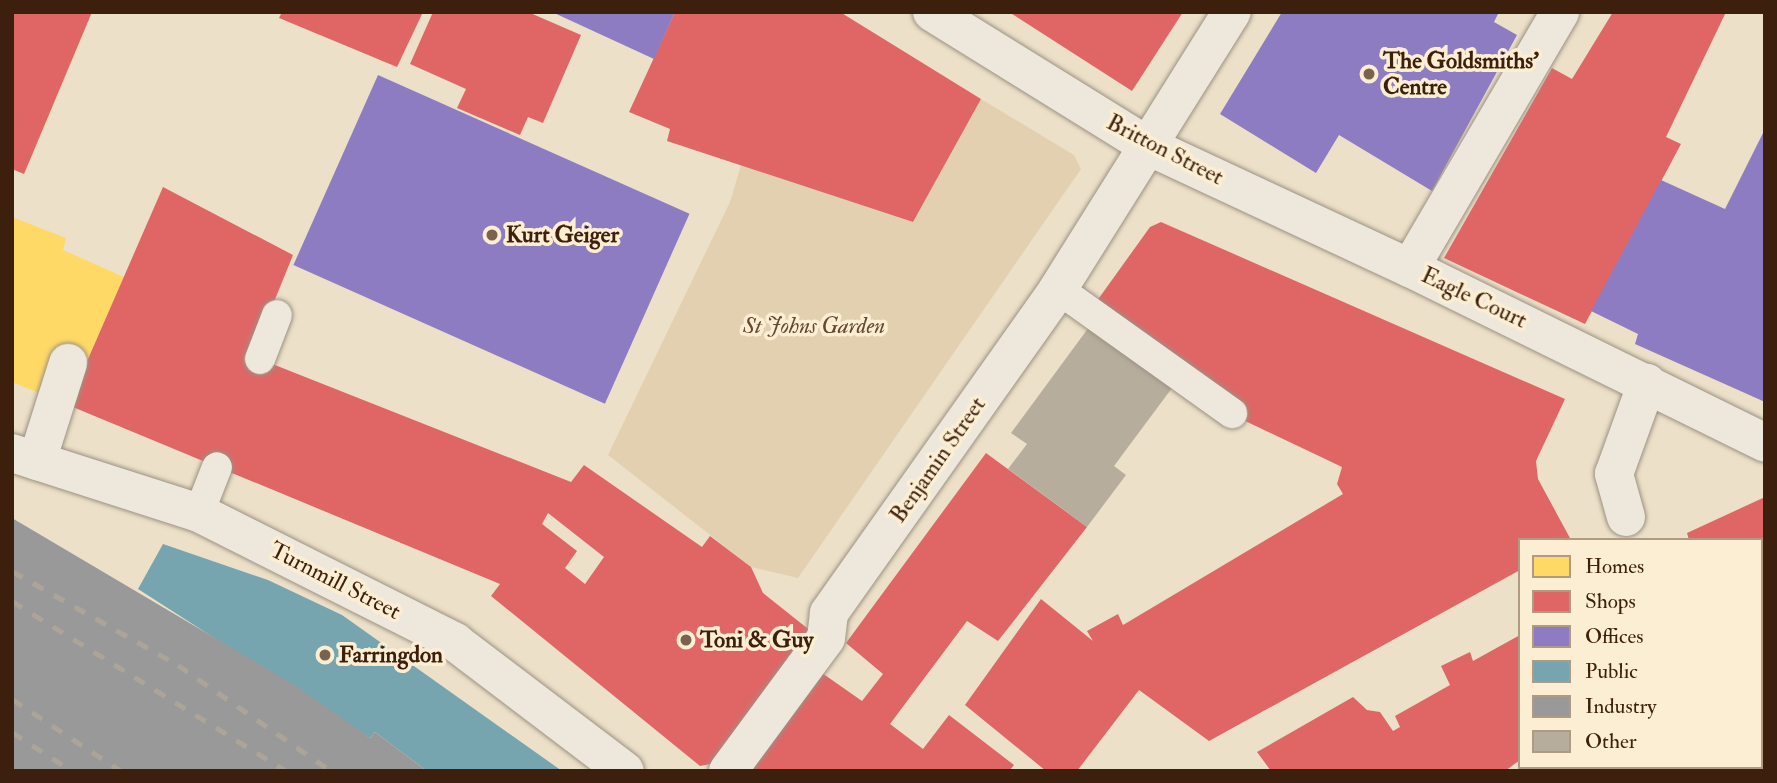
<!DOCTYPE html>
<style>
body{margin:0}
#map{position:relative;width:1777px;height:783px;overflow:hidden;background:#ece0c8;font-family:"IM FELL Double Pica",serif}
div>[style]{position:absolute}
.green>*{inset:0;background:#e3d0b0}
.homes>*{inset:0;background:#ffd966}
.shops>*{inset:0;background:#e06666}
.offices>*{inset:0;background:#8e7cc3;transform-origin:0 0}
.public>*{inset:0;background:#76a5af}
.industry>*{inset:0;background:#999}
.building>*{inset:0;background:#b7ad9d}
.roads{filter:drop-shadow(0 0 2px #9c9182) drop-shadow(0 0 2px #9c9182)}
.service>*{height:30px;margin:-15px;padding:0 15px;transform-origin:15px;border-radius:15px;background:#eee8dc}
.pedestrian>*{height:38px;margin:-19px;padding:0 19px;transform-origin:19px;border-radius:19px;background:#eee8dc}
.minor>*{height:38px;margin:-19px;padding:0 19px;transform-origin:19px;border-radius:19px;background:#eee8dc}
.rail>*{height:5px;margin-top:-2.5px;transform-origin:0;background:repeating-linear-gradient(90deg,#aca499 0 12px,transparent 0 24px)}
.dots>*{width:19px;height:19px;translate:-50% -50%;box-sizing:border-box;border:4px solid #fceed2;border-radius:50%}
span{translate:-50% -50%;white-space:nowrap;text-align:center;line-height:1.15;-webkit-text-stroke:7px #fceed2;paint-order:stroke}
.poi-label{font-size:23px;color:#3c1f0c;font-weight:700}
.left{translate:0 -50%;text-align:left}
.street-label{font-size:23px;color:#3c1f0c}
.park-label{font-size:23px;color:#644830;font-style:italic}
.frame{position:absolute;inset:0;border:14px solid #3c1f0c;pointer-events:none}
.legend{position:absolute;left:1518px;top:538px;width:245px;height:231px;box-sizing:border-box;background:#fceed2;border:2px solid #af9b83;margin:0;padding:9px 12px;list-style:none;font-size:21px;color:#3c1f0c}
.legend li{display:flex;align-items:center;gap:14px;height:35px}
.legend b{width:35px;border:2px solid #af9b83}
</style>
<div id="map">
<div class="green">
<div style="clip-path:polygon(981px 99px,1074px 155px,1081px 169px,798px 578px,751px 567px,608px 455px,730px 202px,741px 165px,913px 222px)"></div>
</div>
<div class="homes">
<div style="clip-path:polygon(24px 12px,92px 12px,24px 174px,12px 169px,12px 39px)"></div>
<div style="clip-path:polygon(12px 217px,66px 238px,63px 250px,124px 277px,68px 405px,12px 382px)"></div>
</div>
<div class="shops">
<div style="clip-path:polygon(12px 12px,92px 12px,24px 174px,12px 169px)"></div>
<div style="clip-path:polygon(282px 12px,423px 12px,397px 67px,279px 18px)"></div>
<div style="clip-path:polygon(433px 12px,528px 12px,581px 35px,543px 123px,528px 117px,520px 135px,457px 108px,466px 89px,410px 64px)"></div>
<div style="clip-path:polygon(675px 12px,840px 12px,981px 99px,913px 222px,667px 141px,670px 129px,629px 112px)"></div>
<div style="clip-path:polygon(1009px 12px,1183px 12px,1132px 91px)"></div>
<div style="clip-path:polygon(1613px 12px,1726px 12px,1666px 137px,1681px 144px,1585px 324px,1444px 258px,1552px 68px,1572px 79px)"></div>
<div style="clip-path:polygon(evenodd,163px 187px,293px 255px,252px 356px,571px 482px,584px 465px,702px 547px,710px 536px,751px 567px,763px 593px,817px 636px,721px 762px,700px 766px,491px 596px,500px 584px,68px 405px,163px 187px,548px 513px,604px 557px,585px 584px,565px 568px,577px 551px,542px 524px,548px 513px)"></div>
<div style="clip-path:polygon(1161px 222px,1565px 399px,1536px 461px,1538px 479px,1571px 540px,1520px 540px,1520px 570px,1209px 741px,1139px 690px,1077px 771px,1046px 771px,965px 705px,1041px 599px,1093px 641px,1087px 631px,1118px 614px,1123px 625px,1343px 494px,1337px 484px,1342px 467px,1241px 419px,1094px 305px,1150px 227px)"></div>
<div style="clip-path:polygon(986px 453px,1087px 527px,998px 641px,967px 621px,890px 724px,923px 749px,949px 715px,1014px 765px,1009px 771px,750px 771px,822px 673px,862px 701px,883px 674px,846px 643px)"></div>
<div style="clip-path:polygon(1765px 497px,1765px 654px,1761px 655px,1761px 540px,1689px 540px,1687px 533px)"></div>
<div style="clip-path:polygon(1520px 635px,1520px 760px,1505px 771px,1271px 771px,1257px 752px,1353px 697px,1367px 710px,1380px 712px,1393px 731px,1400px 727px,1395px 716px,1450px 685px,1441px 666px,1470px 652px,1473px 661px)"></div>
<div style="clip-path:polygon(1765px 735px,1765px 771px,1693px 771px,1761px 767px)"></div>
</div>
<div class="offices">
<div style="clip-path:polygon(552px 12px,675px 12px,654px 59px)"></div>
<div style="clip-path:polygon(1282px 12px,1499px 12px,1494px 22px,1517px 35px,1432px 191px,1339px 135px,1316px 173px,1220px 114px)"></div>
<div style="left:378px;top:75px;width:341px;height:208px;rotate:24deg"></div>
<div style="clip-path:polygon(1765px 129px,1765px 402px,1635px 344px,1638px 334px,1591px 311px,1661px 180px,1725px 209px)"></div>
</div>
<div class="public">
<div style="clip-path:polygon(163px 544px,268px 580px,342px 615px,562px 771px,427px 771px,375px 732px,370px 738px,138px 589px)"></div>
</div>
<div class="industry">
<div style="clip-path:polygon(12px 518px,296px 686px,370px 738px,375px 732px,427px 771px,12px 771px)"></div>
</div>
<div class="building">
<div style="clip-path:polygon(1092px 323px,1175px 384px,1114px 466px,1126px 475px,1087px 527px,1008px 469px,1027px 444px,1011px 433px)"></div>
</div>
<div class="roads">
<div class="service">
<div style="left:1058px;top:289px;width:214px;rotate:35.5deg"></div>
<div style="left:260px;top:359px;width:47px;rotate:-68.9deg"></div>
<div style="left:199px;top:513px;width:49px;rotate:-68.6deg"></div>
</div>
<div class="pedestrian">
<div style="left:1410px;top:268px;width:396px;rotate:26.2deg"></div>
<div style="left:1626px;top:517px;width:45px;rotate:-105.6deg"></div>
<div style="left:1614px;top:474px;width:97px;rotate:-70.1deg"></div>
</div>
<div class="minor">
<div style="left:932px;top:12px;width:254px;rotate:31.8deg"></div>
<div style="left:1148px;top:146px;width:289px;rotate:25deg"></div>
<div style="left:1410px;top:268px;width:297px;rotate:-59.6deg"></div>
<div style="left:12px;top:453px;width:196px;rotate:17.8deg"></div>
<div style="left:199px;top:513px;width:287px;rotate:26.7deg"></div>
<div style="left:455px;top:642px;width:213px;rotate:37.2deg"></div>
<div style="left:37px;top:461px;width:103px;rotate:-72.4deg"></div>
<div style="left:1761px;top:697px;width:4px;rotate:-14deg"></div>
<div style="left:728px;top:771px;width:165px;rotate:-53.6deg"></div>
<div style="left:826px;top:638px;width:25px;rotate:-83deg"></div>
<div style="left:829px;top:613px;width:397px;rotate:-54.7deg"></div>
<div style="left:1058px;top:289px;width:327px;rotate:-57.9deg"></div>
<div style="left:1615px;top:771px;width:7px;rotate:-34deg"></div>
</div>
</div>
<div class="rail">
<div style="left:12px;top:571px;width:191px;rotate:29.5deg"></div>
<div style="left:178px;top:665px;width:186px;rotate:34.7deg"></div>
<div style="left:12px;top:601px;width:322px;rotate:31.8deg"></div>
<div style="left:12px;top:699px;width:131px;rotate:33.4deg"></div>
<div style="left:12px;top:732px;width:72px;rotate:33deg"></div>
</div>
<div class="dots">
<div style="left:1369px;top:74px;background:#7a634e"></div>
<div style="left:492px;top:235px;background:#7a634e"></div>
<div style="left:686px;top:640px;background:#7a634e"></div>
<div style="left:325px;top:655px;background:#7a634e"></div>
</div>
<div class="poi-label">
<span class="left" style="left:1383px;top:74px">The Goldsmiths'<br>Centre</span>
<span class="left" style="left:506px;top:235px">Kurt Geiger</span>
<span class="left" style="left:700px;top:640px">Toni &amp; Guy</span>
<span class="left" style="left:339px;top:655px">Farringdon</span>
</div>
<div class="street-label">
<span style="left:1165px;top:150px;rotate:27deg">Britton Street</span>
<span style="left:1474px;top:298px;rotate:25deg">Eagle Court</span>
<span style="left:938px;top:460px;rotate:-55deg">Benjamin Street</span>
<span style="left:335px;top:581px;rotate:27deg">Turnmill Street</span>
</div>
<div class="park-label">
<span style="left:814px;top:326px">St Johns Garden</span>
</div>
<div class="frame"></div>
<ul class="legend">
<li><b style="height:19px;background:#ffd966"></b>Homes</li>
<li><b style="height:19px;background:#e06666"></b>Shops</li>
<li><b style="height:19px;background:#8e7cc3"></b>Offices</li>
<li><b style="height:19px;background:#76a5af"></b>Public</li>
<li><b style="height:19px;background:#999"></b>Industry</li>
<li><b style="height:19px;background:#b7ad9d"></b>Other</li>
</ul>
</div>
